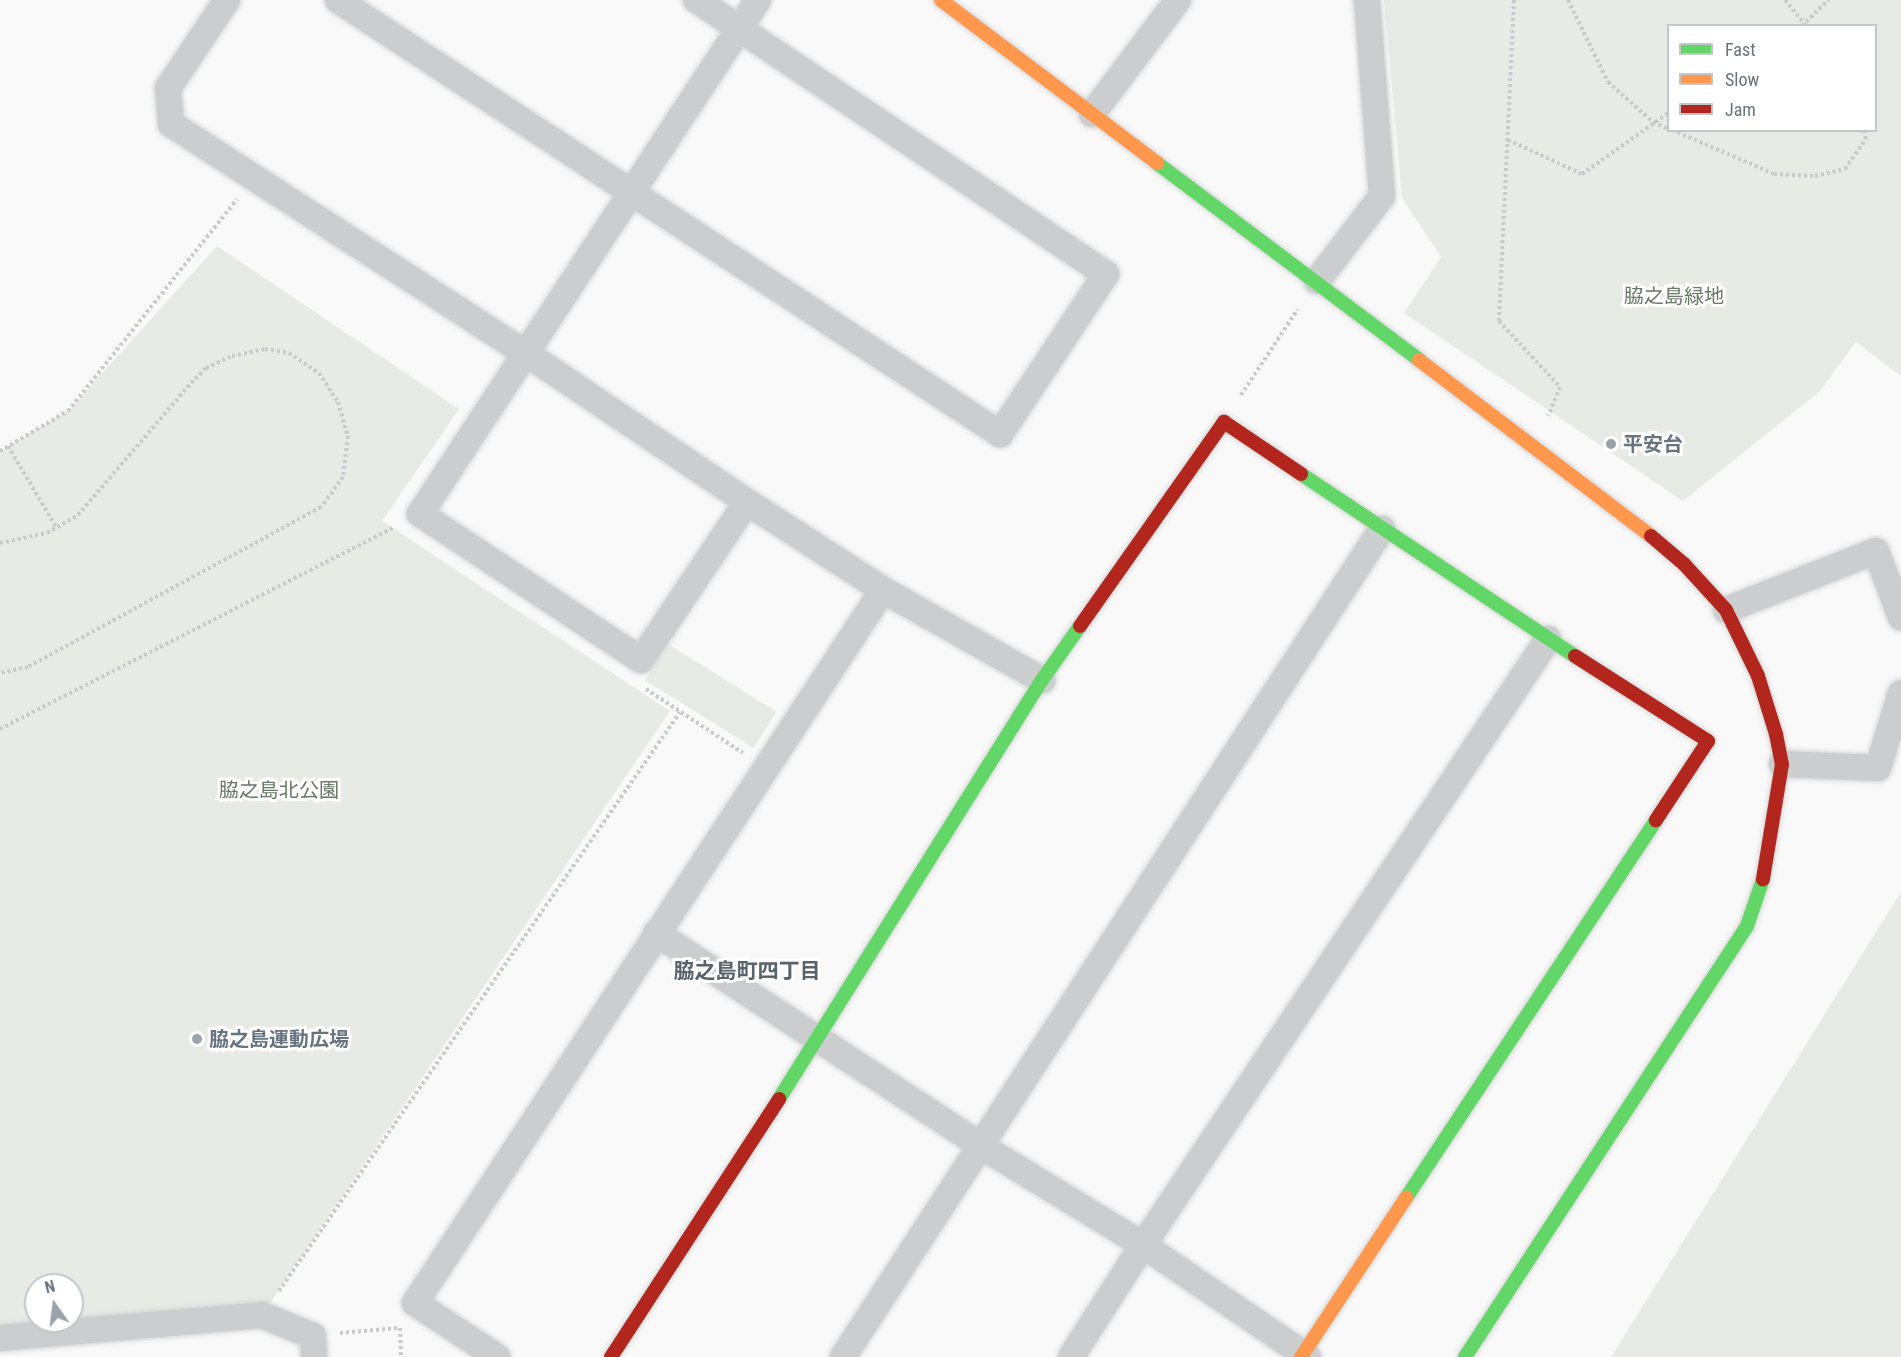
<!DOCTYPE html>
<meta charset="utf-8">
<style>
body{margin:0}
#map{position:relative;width:1901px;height:1357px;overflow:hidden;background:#f9f9f9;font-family:"Roboto Condensed","Noto Sans JP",sans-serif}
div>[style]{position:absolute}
.green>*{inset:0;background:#e8eae6;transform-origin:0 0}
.path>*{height:4px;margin-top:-2px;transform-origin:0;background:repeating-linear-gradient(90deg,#c9cacb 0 3px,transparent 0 6px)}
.roads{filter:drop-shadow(0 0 2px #d5d6d7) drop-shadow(0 0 2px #d5d6d7)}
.street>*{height:26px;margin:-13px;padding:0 13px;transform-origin:13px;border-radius:13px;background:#cccdce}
.fast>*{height:14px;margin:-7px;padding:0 7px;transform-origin:7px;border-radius:7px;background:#63d668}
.slow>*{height:14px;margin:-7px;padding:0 7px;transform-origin:7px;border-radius:7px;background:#ff974d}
.jam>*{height:14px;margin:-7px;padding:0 7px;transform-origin:7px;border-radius:7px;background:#b3261e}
.dots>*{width:16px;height:16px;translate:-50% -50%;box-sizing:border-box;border:3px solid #fff;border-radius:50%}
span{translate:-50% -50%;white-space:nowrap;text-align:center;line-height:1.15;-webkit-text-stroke:6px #fff;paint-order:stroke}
.park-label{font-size:20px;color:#687966}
.poi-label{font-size:20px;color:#667480;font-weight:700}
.left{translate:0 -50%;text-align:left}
.neighbourhood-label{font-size:21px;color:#59636c;font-weight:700}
.legend{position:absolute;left:1667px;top:24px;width:210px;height:108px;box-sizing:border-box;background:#fff;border:2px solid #c2c7cc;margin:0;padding:8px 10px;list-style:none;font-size:18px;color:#667480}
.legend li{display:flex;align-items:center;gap:12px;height:30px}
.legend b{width:30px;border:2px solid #c2c7cc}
.north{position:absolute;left:24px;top:1273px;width:60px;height:60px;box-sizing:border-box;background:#fff;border:2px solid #c2c7cc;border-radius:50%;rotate:346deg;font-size:16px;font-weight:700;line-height:24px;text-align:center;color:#667480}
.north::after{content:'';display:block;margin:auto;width:21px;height:27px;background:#99a3aa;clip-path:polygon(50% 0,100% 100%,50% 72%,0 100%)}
</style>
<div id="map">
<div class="green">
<div style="clip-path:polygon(evenodd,1384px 0,1901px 0,1901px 376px,1856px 342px,1820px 391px,1683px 501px,1404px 313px,1441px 257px,1402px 198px,1384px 0,1668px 26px,1876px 26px,1876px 130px,1668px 130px,1668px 26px)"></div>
<div style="clip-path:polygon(evenodd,217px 246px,459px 409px,382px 521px,670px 711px,262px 1315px,0 1328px,0 451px,68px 411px,217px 246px,36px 1285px,72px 1285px,72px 1321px,36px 1321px,36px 1285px)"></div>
<div style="left:668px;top:644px;width:128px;height:43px;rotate:32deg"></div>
<div style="clip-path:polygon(1901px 892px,1901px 1357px,1611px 1357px)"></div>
</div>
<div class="path">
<div style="left:1514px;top:0;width:321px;rotate:92.7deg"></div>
<div style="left:1499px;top:321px;width:90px;rotate:47.3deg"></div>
<div style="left:1560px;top:387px;width:31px;rotate:112deg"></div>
<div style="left:1568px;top:0;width:91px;rotate:64deg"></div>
<div style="left:1608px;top:82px;width:60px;rotate:41.6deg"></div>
<div style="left:1653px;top:122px;width:17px;rotate:25deg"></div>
<div style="left:1785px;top:0;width:32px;rotate:51deg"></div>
<div style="left:1802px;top:26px;width:37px;rotate:-45deg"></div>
<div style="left:1672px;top:130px;width:111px;rotate:23.3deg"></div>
<div style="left:1774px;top:174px;width:41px;rotate:2.8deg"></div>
<div style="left:1815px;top:176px;width:31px;rotate:-13deg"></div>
<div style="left:1845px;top:169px;width:37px;rotate:-55deg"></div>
<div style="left:1866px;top:139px;width:9px;rotate:-103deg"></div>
<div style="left:1508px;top:140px;width:81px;rotate:24.7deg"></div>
<div style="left:1582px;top:174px;width:105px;rotate:-35.3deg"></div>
<div style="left:1241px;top:395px;width:103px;rotate:-56.5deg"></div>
<div style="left:8px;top:446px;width:94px;rotate:59.3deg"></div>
<div style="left:0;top:451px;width:79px;rotate:-30.5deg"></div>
<div style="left:68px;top:411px;width:271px;rotate:-51.4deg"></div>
<div style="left:0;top:543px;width:48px;rotate:-12deg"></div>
<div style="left:47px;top:533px;width:36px;rotate:-30deg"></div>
<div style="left:78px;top:515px;width:174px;rotate:-49.4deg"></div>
<div style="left:191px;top:383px;width:21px;rotate:-45deg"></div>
<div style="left:206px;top:368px;width:29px;rotate:-25deg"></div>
<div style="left:232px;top:356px;width:34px;rotate:-12deg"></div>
<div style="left:265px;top:349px;width:24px;rotate:9deg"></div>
<div style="left:289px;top:353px;width:36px;rotate:34deg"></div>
<div style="left:319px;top:373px;width:35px;rotate:57deg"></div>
<div style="left:338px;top:402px;width:35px;rotate:74deg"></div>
<div style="left:348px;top:436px;width:41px;rotate:97deg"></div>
<div style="left:343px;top:477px;width:37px;rotate:126deg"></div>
<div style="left:321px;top:507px;width:334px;rotate:151.4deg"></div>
<div style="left:28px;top:667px;width:29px;rotate:168deg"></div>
<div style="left:646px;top:689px;width:116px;rotate:33.4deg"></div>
<div style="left:0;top:729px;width:444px;rotate:-27.1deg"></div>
<div style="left:279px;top:1291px;width:704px;rotate:-55.29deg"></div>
<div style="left:400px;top:1328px;width:29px;rotate:88deg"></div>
<div style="left:340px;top:1333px;width:58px;rotate:-4.9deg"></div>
</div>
<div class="roads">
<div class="street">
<div style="left:227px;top:0;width:106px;rotate:123.8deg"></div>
<div style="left:168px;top:88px;width:36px;rotate:85deg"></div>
<div style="left:171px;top:124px;width:420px;rotate:32.9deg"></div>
<div style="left:524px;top:352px;width:269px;rotate:33.9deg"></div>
<div style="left:747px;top:502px;width:162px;rotate:32.9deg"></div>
<div style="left:883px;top:590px;width:183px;rotate:29.5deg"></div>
<div style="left:338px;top:0;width:792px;rotate:33.25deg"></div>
<div style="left:1000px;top:434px;width:192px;rotate:-56.5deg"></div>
<div style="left:1106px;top:274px;width:493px;rotate:-146.2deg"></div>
<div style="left:1092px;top:114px;width:143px;rotate:-53deg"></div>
<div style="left:1317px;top:281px;width:107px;rotate:-52.6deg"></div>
<div style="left:1382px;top:196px;width:197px;rotate:-94.4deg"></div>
<div style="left:747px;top:502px;width:190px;rotate:123.9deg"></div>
<div style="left:641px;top:660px;width:265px;rotate:-146.5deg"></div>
<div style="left:420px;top:514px;width:615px;rotate:-56.67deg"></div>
<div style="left:1726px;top:610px;width:161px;rotate:-21.5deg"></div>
<div style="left:1876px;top:551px;width:71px;rotate:69.3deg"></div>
<div style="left:1782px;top:764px;width:96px;rotate:2.4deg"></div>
<div style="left:1878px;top:768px;width:78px;rotate:-73deg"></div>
<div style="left:656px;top:933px;width:389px;rotate:33.2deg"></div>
<div style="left:981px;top:1146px;width:190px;rotate:31.4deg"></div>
<div style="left:1143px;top:1245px;width:199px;rotate:34.2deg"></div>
<div style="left:0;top:1338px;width:263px;rotate:-5deg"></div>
<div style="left:262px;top:1315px;width:55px;rotate:22.4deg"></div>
<div style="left:313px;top:1336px;width:21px;rotate:87deg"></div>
<div style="left:497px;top:1357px;width:98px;rotate:-146.6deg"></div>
<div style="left:415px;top:1303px;width:853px;rotate:-56.72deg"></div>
<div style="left:843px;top:1357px;width:988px;rotate:-56.94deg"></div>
<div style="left:1071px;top:1357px;width:133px;rotate:-57.3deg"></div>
<div style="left:1143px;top:1245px;width:729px;rotate:-56.24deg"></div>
</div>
<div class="fast">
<div style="left:1157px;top:163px;width:328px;rotate:36.9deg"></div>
<div style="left:1301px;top:474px;width:329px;rotate:33.6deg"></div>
<div style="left:779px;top:1099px;width:495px;rotate:-57.9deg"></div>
<div style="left:1042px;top:680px;width:66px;rotate:-54.9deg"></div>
<div style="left:1406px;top:1198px;width:453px;rotate:-56.5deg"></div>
<div style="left:1465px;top:1357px;width:515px;rotate:-56.8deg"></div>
<div style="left:1747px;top:926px;width:50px;rotate:-71.2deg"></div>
</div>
<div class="slow">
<div style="left:941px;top:0;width:271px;rotate:37deg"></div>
<div style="left:1419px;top:360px;width:291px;rotate:37.2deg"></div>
<div style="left:1301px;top:1357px;width:191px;rotate:-56.6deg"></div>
</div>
<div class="jam">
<div style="left:1651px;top:536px;width:43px;rotate:40.3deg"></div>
<div style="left:1684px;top:564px;width:62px;rotate:47.6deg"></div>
<div style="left:1726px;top:610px;width:73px;rotate:64.1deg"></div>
<div style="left:1758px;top:676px;width:61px;rotate:72.8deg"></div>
<div style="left:1776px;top:734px;width:31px;rotate:79deg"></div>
<div style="left:1782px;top:764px;width:117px;rotate:99.4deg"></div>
<div style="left:1080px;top:626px;width:250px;rotate:-54.8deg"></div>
<div style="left:1224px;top:422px;width:93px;rotate:34deg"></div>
<div style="left:1575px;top:656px;width:158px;rotate:32.6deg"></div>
<div style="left:1708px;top:741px;width:95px;rotate:123.4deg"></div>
<div style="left:611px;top:1357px;width:308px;rotate:-56.9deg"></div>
</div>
</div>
<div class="dots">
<div style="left:1611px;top:444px;background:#99a3aa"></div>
<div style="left:197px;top:1039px;background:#99a3aa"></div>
</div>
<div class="park-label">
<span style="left:1674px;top:296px">脇之島緑地</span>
<span style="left:279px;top:790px">脇之島北公園</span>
</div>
<div class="poi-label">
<span class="left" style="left:1623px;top:444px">平安台</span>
<span class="left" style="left:209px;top:1039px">脇之島運動広場</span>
</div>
<div class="neighbourhood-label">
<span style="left:747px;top:971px">脇之島町四丁目</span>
</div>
<ul class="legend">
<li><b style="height:8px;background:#63d668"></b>Fast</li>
<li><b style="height:8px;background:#ff974d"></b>Slow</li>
<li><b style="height:8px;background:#b3261e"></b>Jam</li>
</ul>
<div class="north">N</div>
</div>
